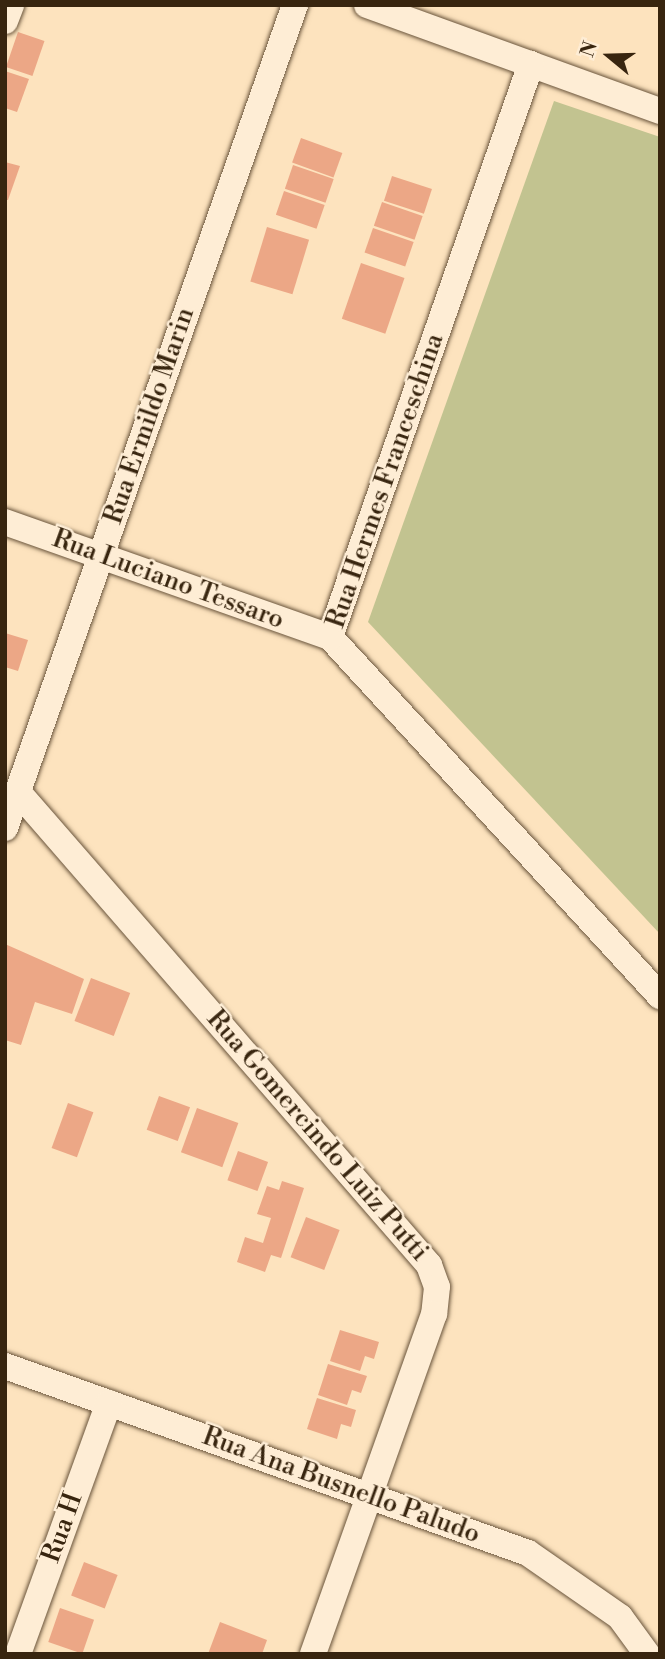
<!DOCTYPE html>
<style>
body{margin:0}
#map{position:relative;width:665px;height:1659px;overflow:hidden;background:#fde3be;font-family:"Libre Bodoni",serif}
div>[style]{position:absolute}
.green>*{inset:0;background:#c2c390}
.building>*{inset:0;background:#eca786;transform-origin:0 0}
.roads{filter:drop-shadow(0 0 2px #69543b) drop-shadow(0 0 2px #69543b)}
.minor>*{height:26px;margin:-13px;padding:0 13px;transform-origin:13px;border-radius:13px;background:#feedd5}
span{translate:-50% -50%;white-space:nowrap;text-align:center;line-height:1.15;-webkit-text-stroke:5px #feedd5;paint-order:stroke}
.street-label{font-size:26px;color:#38250f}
.frame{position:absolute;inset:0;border:7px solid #38250f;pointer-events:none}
.north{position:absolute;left:574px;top:21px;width:70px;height:70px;-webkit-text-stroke:5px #feedd5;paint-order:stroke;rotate:289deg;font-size:19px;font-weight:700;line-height:28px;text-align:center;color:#38250f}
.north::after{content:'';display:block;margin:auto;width:24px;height:32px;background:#38250f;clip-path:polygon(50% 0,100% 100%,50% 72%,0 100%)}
</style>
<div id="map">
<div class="green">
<div style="clip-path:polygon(554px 101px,660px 137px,660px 934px,368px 622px)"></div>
</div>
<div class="building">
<div style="left:18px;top:32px;width:28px;height:37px;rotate:19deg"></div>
<div style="clip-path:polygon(5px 71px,29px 79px,17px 112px,5px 108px)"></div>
<div style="left:301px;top:138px;width:44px;height:26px;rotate:20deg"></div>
<div style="clip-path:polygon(5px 162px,20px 166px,8px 200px,5px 200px)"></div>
<div style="left:293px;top:165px;width:43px;height:25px;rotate:19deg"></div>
<div style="left:392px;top:176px;width:42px;height:26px;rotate:18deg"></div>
<div style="left:284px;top:191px;width:43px;height:25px;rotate:19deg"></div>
<div style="left:382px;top:202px;width:43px;height:25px;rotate:19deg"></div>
<div style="left:267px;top:227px;width:44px;height:57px;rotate:17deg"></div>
<div style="left:373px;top:228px;width:43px;height:26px;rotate:19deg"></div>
<div style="left:361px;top:263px;width:46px;height:59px;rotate:19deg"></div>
<div style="clip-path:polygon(5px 633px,28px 640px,18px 671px,5px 667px)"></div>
<div style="clip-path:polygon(5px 944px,84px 979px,72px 1014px,35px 1002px,21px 1045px,5px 1040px)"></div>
<div style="left:91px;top:978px;width:42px;height:46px;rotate:21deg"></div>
<div style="left:159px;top:1096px;width:33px;height:36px;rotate:20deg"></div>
<div style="left:68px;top:1103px;width:27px;height:48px;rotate:20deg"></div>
<div style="left:197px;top:1108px;width:44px;height:47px;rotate:20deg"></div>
<div style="left:238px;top:1151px;width:32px;height:31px;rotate:20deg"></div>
<div style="clip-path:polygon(282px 1181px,304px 1188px,281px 1258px,271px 1255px,265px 1272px,237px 1262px,245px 1237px,263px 1243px,271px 1218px,257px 1214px,267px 1186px,279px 1190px)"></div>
<div style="left:306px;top:1217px;width:36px;height:43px;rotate:21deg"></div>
<div style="clip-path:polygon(340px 1330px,379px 1342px,374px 1359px,365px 1356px,360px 1371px,330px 1361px)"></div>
<div style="clip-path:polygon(328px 1364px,367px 1376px,361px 1393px,352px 1390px,347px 1405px,318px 1395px)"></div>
<div style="clip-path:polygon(317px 1398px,356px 1410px,351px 1427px,341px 1424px,337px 1439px,307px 1429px)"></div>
<div style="left:84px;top:1562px;width:36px;height:36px;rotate:21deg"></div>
<div style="left:60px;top:1608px;width:36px;height:36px;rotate:19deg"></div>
<div style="clip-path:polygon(220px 1622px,267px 1640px,262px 1654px,208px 1654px)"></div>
</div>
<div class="roads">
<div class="minor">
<div style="left:367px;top:5px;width:312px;rotate:19.9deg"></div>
<div style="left:5px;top:21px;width:17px;rotate:-69deg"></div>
<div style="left:531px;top:64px;width:607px;rotate:109.33deg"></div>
<div style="left:330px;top:637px;width:488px;rotate:47.4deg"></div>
<div style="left:5px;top:522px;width:345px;rotate:19.5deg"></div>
<div style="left:18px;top:792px;width:627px;rotate:49.01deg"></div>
<div style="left:429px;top:1265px;width:23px;rotate:70deg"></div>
<div style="left:437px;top:1287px;width:27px;rotate:96deg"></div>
<div style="left:434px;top:1314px;width:361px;rotate:109.6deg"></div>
<div style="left:5px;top:828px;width:873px;rotate:-70.59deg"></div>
<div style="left:5px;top:1366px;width:555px;rotate:19.67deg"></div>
<div style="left:528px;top:1553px;width:112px;rotate:34.8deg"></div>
<div style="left:620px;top:1617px;width:46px;rotate:53.9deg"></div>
<div style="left:18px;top:1654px;width:267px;rotate:-70.1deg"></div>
</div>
</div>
<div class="street-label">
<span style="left:150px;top:416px;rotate:-71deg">Rua Ermildo Marin</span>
<span style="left:386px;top:481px;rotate:-71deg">Rua Hermes Franceschina</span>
<span style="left:168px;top:580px;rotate:20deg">Rua Luciano Tessaro</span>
<span style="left:317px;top:1136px;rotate:49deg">Rua Gomercindo Luiz Putti</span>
<span style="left:341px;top:1486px;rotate:20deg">Rua Ana Busnello Paludo</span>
<span style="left:63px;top:1528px;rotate:-70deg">Rua H</span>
</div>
<div class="frame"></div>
<div class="north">N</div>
</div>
